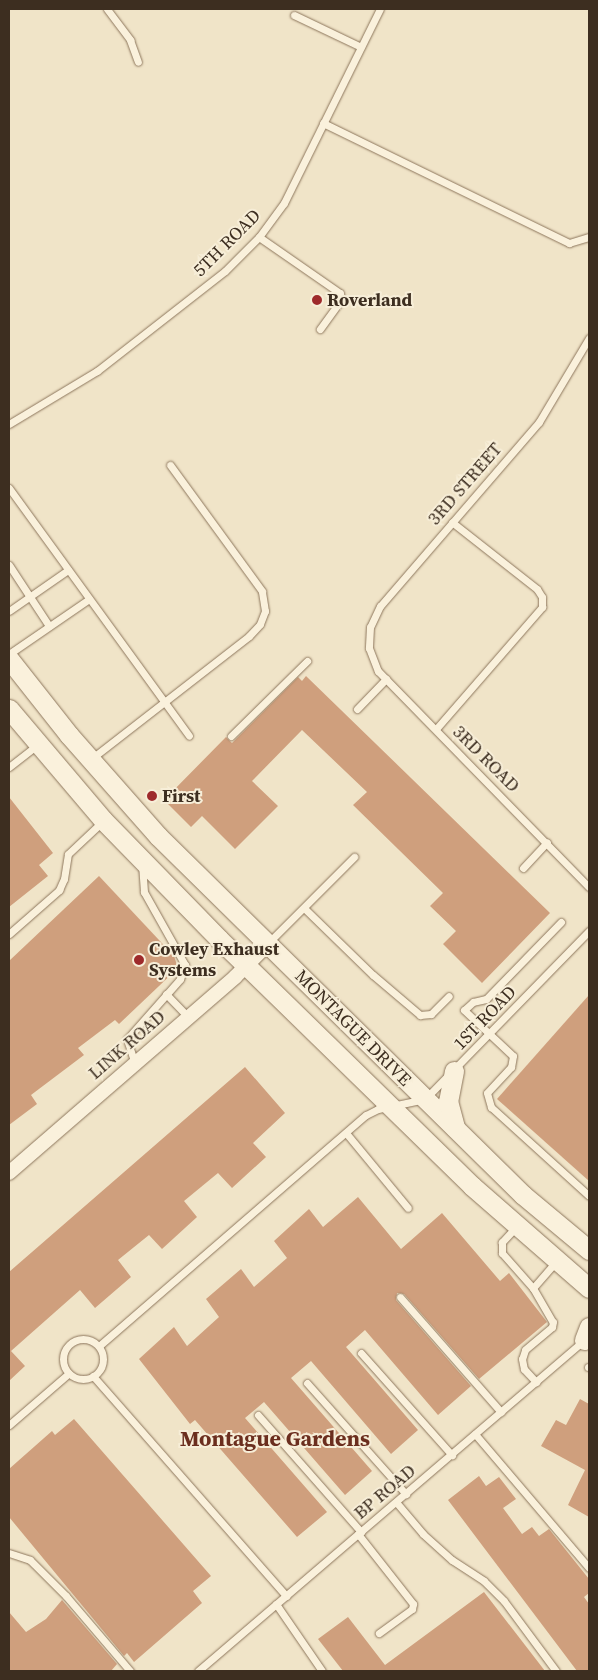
<!DOCTYPE html>
<style>
body{margin:0}
#map{position:relative;width:598px;height:1680px;overflow:hidden;background:#f0e4c8;font-family:"Source Serif 4",serif}
div>[style]{position:absolute}
.building>*{inset:0;background:#cf9f7d}
.roads{filter:drop-shadow(0 0 1px #8d765c) drop-shadow(0 0 1px #8d765c)}
.lane>*{height:7px;margin:-3.5px;padding:0 3.5px;transform-origin:3.5px;border-radius:3.5px;background:#faf1dc}
.lane>.ring{margin:-3.5px;padding:0;box-sizing:content-box;background:none;border:7px solid #faf1dc;border-radius:50%}
.street>*{height:14px;margin:-7px;padding:0 7px;transform-origin:7px;border-radius:7px;background:#faf1dc}
.secondary>*{height:19px;margin:-9.5px;padding:0 9.5px;transform-origin:9.5px;border-radius:9.5px;background:#faf1dc}
.dots>*{width:14px;height:14px;translate:-50% -50%;box-sizing:border-box;border:2px solid #f7eed8;border-radius:50%}
span{translate:-50% -50%;white-space:nowrap;text-align:center;line-height:1.15;-webkit-text-stroke:4px #f7eed8;paint-order:stroke}
.street-label{font-size:18px;color:#3d2e20}
.poi-label{font-size:18px;color:#3d2e20;font-weight:700}
.left{translate:0 -50%;text-align:left}
.district-label{font-size:22px;color:#6b2e1e;font-weight:700}
.frame{position:absolute;inset:0;border:10px solid #3d2e20;pointer-events:none}
</style>
<div id="map">
<div class="building">
<div style="clip-path:polygon(306px 676px,550px 913px,482px 983px,443px 944px,456px 931px,430px 906px,443px 893px,353px 805px,367px 792px,302px 730px,252px 781px,278px 806px,235px 849px,202px 816px,191px 827px,164px 800px,226px 737px,232px 743px,298px 677px,302px 681px)"></div>
<div style="clip-path:polygon(9px 797px,53px 853px,39px 865px,48px 876px,9px 907px)"></div>
<div style="clip-path:polygon(99px 876px,174px 956px,178px 968px,119px 1024px,115px 1020px,78px 1048px,84px 1055px,31px 1095px,37px 1104px,9px 1125px,9px 961px)"></div>
<div style="clip-path:polygon(589px 995px,589px 1181px,497px 1099px)"></div>
<div style="clip-path:polygon(245px 1067px,285px 1113px,253px 1143px,266px 1157px,232px 1188px,218px 1173px,184px 1201px,197px 1217px,162px 1249px,149px 1235px,118px 1260px,131px 1277px,95px 1308px,80px 1290px,11px 1351px,25px 1366px,9px 1381px,9px 1272px)"></div>
<div style="clip-path:polygon(358px 1197px,401px 1249px,442px 1213px,500px 1281px,509px 1273px,547px 1322px,479px 1379px,404px 1294px,397px 1293px,396px 1300px,471px 1386px,438px 1415px,365px 1330px,346px 1347px,418px 1430px,391px 1454px,311px 1361px,291px 1378px,372px 1471px,345px 1495px,264px 1402px,245px 1418px,327px 1512px,297px 1537px,195px 1420px,190px 1424px,139px 1359px,174px 1327px,187px 1346px,219px 1317px,206px 1299px,241px 1269px,254px 1287px,287px 1258px,274px 1241px,309px 1209px,323px 1227px)"></div>
<div style="clip-path:polygon(580px 1399px,589px 1404px,589px 1517px,568px 1505px,585px 1470px,541px 1446px,556px 1420px,566px 1425px)"></div>
<div style="clip-path:polygon(74px 1419px,211px 1576px,193px 1591px,202px 1603px,134px 1662px,127px 1653px,124px 1656px,9px 1517px,9px 1469px,52px 1431px,55px 1435px)"></div>
<div style="clip-path:polygon(479px 1476px,486px 1486px,499px 1477px,516px 1499px,503px 1508px,522px 1534px,532px 1527px,539px 1536px,549px 1529px,589px 1579px,589px 1593px,584px 1597px,589px 1604px,589px 1671px,577px 1671px,448px 1500px)"></div>
<div style="clip-path:polygon(484px 1592px,545px 1671px,343px 1671px,318px 1639px,348px 1617px,385px 1665px)"></div>
<div style="clip-path:polygon(62px 1600px,117px 1664px,111px 1671px,9px 1671px,9px 1612px,26px 1632px,46px 1619px)"></div>
</div>
<div class="roads">
<div class="lane">
<div style="left:107px;top:9px;width:39px;rotate:53deg"></div>
<div style="left:130px;top:40px;width:23px;rotate:70deg"></div>
<div style="left:294px;top:15px;width:74px;rotate:25.5deg"></div>
<div style="left:323px;top:123px;width:274px;rotate:26deg"></div>
<div style="left:569px;top:243px;width:21px;rotate:-17deg"></div>
<div style="left:259px;top:237px;width:98px;rotate:34.7deg"></div>
<div style="left:340px;top:293px;width:7px;rotate:82deg"></div>
<div style="left:341px;top:300px;width:36px;rotate:126deg"></div>
<div style="left:589px;top:338px;width:98px;rotate:120.8deg"></div>
<div style="left:539px;top:422px;width:243px;rotate:130.8deg"></div>
<div style="left:380px;top:606px;width:23px;rotate:115deg"></div>
<div style="left:370px;top:627px;width:21px;rotate:93deg"></div>
<div style="left:369px;top:648px;width:25px;rotate:69deg"></div>
<div style="left:378px;top:671px;width:302px;rotate:45.7deg"></div>
<div style="left:9px;top:424px;width:103px;rotate:-31.1deg"></div>
<div style="left:97px;top:371px;width:162px;rotate:-38deg"></div>
<div style="left:225px;top:271px;width:48px;rotate:-45deg"></div>
<div style="left:259px;top:237px;width:42px;rotate:-53.7deg"></div>
<div style="left:284px;top:203px;width:216px;rotate:-63.7deg"></div>
<div style="left:9px;top:488px;width:306px;rotate:54deg"></div>
<div style="left:9px;top:565px;width:73px;rotate:56.7deg"></div>
<div style="left:9px;top:611px;width:72px;rotate:-34.8deg"></div>
<div style="left:9px;top:654px;width:97px;rotate:-34.5deg"></div>
<div style="left:357px;top:709px;width:42px;rotate:-46deg"></div>
<div style="left:436px;top:729px;width:162px;rotate:-49deg"></div>
<div style="left:542px;top:607px;width:10px;rotate:-90deg"></div>
<div style="left:542px;top:597px;width:9px;rotate:-122deg"></div>
<div style="left:537px;top:589px;width:108px;rotate:-141.8deg"></div>
<div style="left:231px;top:736px;width:107px;rotate:-44.6deg"></div>
<div style="left:91px;top:759px;width:200px;rotate:-37.9deg"></div>
<div style="left:249px;top:636px;width:16px;rotate:-47deg"></div>
<div style="left:260px;top:624px;width:14px;rotate:-69deg"></div>
<div style="left:265px;top:611px;width:20px;rotate:-99deg"></div>
<div style="left:262px;top:591px;width:156px;rotate:-126.1deg"></div>
<div style="left:9px;top:767px;width:37px;rotate:-38deg"></div>
<div style="left:523px;top:868px;width:35px;rotate:-47deg"></div>
<div style="left:304px;top:908px;width:96px;rotate:44.2deg"></div>
<div style="left:373px;top:975px;width:62px;rotate:40.4deg"></div>
<div style="left:420px;top:1015px;width:11px;rotate:-5deg"></div>
<div style="left:431px;top:1014px;width:25px;rotate:-45deg"></div>
<div style="left:561px;top:922px;width:107px;rotate:134.2deg"></div>
<div style="left:486px;top:999px;width:13px;rotate:167deg"></div>
<div style="left:473px;top:1002px;width:12px;rotate:138deg"></div>
<div style="left:464px;top:1010px;width:67px;rotate:43.2deg"></div>
<div style="left:513px;top:1056px;width:11px;rotate:100deg"></div>
<div style="left:511px;top:1067px;width:35px;rotate:133deg"></div>
<div style="left:487px;top:1093px;width:15px;rotate:74deg"></div>
<div style="left:491px;top:1107px;width:132px;rotate:42.2deg"></div>
<div style="left:9px;top:934px;width:67px;rotate:-41.3deg"></div>
<div style="left:59px;top:890px;width:12px;rotate:-66deg"></div>
<div style="left:64px;top:879px;width:25px;rotate:-81deg"></div>
<div style="left:68px;top:854px;width:48px;rotate:-43.3deg"></div>
<div style="left:268px;top:943px;width:122px;rotate:-45deg"></div>
<div style="left:166px;top:994px;width:32px;rotate:46deg"></div>
<div style="left:135px;top:1064px;width:26px;rotate:-108deg"></div>
<div style="left:127px;top:1039px;width:80px;rotate:-48.5deg"></div>
<div style="left:180px;top:979px;width:15px;rotate:-70deg"></div>
<div style="left:185px;top:965px;width:84px;rotate:-119.3deg"></div>
<div style="left:144px;top:892px;width:26px;rotate:-94deg"></div>
<div style="left:346px;top:1133px;width:97px;rotate:50.4deg"></div>
<div style="left:516px;top:1227px;width:21px;rotate:133deg"></div>
<div style="left:502px;top:1242px;width:11px;rotate:90deg"></div>
<div style="left:502px;top:1253px;width:47px;rotate:48.5deg"></div>
<div style="left:533px;top:1288px;width:39px;rotate:60deg"></div>
<div style="left:553px;top:1322px;width:5px;rotate:101deg"></div>
<div style="left:552px;top:1327px;width:35px;rotate:140deg"></div>
<div style="left:525px;top:1350px;width:9px;rotate:108deg"></div>
<div style="left:522px;top:1359px;width:10px;rotate:79deg"></div>
<div style="left:524px;top:1369px;width:18px;rotate:47deg"></div>
<div style="left:533px;top:1288px;width:35px;rotate:-49deg"></div>
<div style="left:400px;top:1297px;width:153px;rotate:48.7deg"></div>
<div class="ring" style="left:63px;top:1339px;width:33px;height:33px"></div>
<div style="left:99px;top:1346px;width:353px;rotate:-40.9deg"></div>
<div style="left:366px;top:1115px;width:13px;rotate:-27deg"></div>
<div style="left:378px;top:1109px;width:48px;rotate:-12deg"></div>
<div style="left:425px;top:1099px;width:235px;rotate:-45.7deg"></div>
<div style="left:361px;top:1353px;width:137px;rotate:48.3deg"></div>
<div style="left:588px;top:1367px;width:1px"></div>
<div style="left:93px;top:1376px;width:293px;rotate:48.7deg"></div>
<div style="left:307px;top:1383px;width:149px;rotate:48.3deg"></div>
<div style="left:258px;top:1415px;width:156px;rotate:48.6deg"></div>
<div style="left:9px;top:1425px;width:79px;rotate:-40.9deg"></div>
<div style="left:475px;top:1434px;width:176px;rotate:49.6deg"></div>
<div style="left:396px;top:1502px;width:42px;rotate:49.8deg"></div>
<div style="left:423px;top:1534px;width:39px;rotate:42deg"></div>
<div style="left:452px;top:1560px;width:38px;rotate:33deg"></div>
<div style="left:484px;top:1581px;width:28px;rotate:45deg"></div>
<div style="left:504px;top:1601px;width:87px;rotate:53.4deg"></div>
<div style="left:358px;top:1534px;width:89px;rotate:51.8deg"></div>
<div style="left:413px;top:1604px;width:5px;rotate:101deg"></div>
<div style="left:412px;top:1609px;width:41px;rotate:144deg"></div>
<div style="left:9px;top:1553px;width:22px;rotate:18deg"></div>
<div style="left:30px;top:1560px;width:51px;rotate:45deg"></div>
<div style="left:66px;top:1596px;width:99px;rotate:49.5deg"></div>
<div style="left:276px;top:1604px;width:81px;rotate:55.5deg"></div>
<div style="left:198px;top:1671px;width:507px;rotate:-40.6deg"></div>
</div>
<div class="street">
<div style="left:9px;top:1173px;width:299px;rotate:-40.9deg"></div>
<div style="left:235px;top:977px;width:47px;rotate:-45deg"></div>
</div>
<div class="secondary">
<div style="left:9px;top:659px;width:97px;rotate:51.7deg"></div>
<div style="left:69px;top:735px;width:135px;rotate:48.6deg"></div>
<div style="left:158px;top:836px;width:512px;rotate:44.53deg"></div>
<div style="left:523px;top:1195px;width:86px;rotate:39.8deg"></div>
<div style="left:9px;top:709px;width:145px;rotate:49.7deg"></div>
<div style="left:103px;top:820px;width:166px;rotate:45.7deg"></div>
<div style="left:219px;top:939px;width:354px;rotate:44.3deg"></div>
<div style="left:472px;top:1186px;width:155px;rotate:41.1deg"></div>
<div style="left:454px;top:1071px;width:31px;rotate:101deg"></div>
<div style="left:448px;top:1101px;width:28px;rotate:75deg"></div>
<div style="left:584px;top:1340px;width:14px;rotate:-69deg"></div>
</div>
</div>
<div class="dots">
<div style="left:317px;top:300px;background:#9e2a2b"></div>
<div style="left:152px;top:796px;background:#9e2a2b"></div>
<div style="left:139px;top:960px;background:#9e2a2b"></div>
</div>
<div class="street-label">
<span style="left:227px;top:243px;rotate:-45deg">5TH ROAD</span>
<span style="left:465px;top:484px;rotate:-49deg">3RD STREET</span>
<span style="left:486px;top:759px;rotate:45deg">3RD ROAD</span>
<span style="left:485px;top:1018px;rotate:-46deg">1ST ROAD</span>
<span style="left:353px;top:1028px;rotate:45deg">MONTAGUE DRIVE</span>
<span style="left:127px;top:1045px;rotate:-41deg">LINK ROAD</span>
<span style="left:385px;top:1492px;rotate:-40deg">BP ROAD</span>
</div>
<div class="poi-label">
<span class="left" style="left:327px;top:300px">Roverland</span>
<span class="left" style="left:162px;top:796px">First</span>
<span class="left" style="left:149px;top:960px">Cowley Exhaust<br>Systems</span>
</div>
<div class="district-label">
<span style="left:275px;top:1439px">Montague Gardens</span>
</div>
<div class="frame"></div>
</div>
